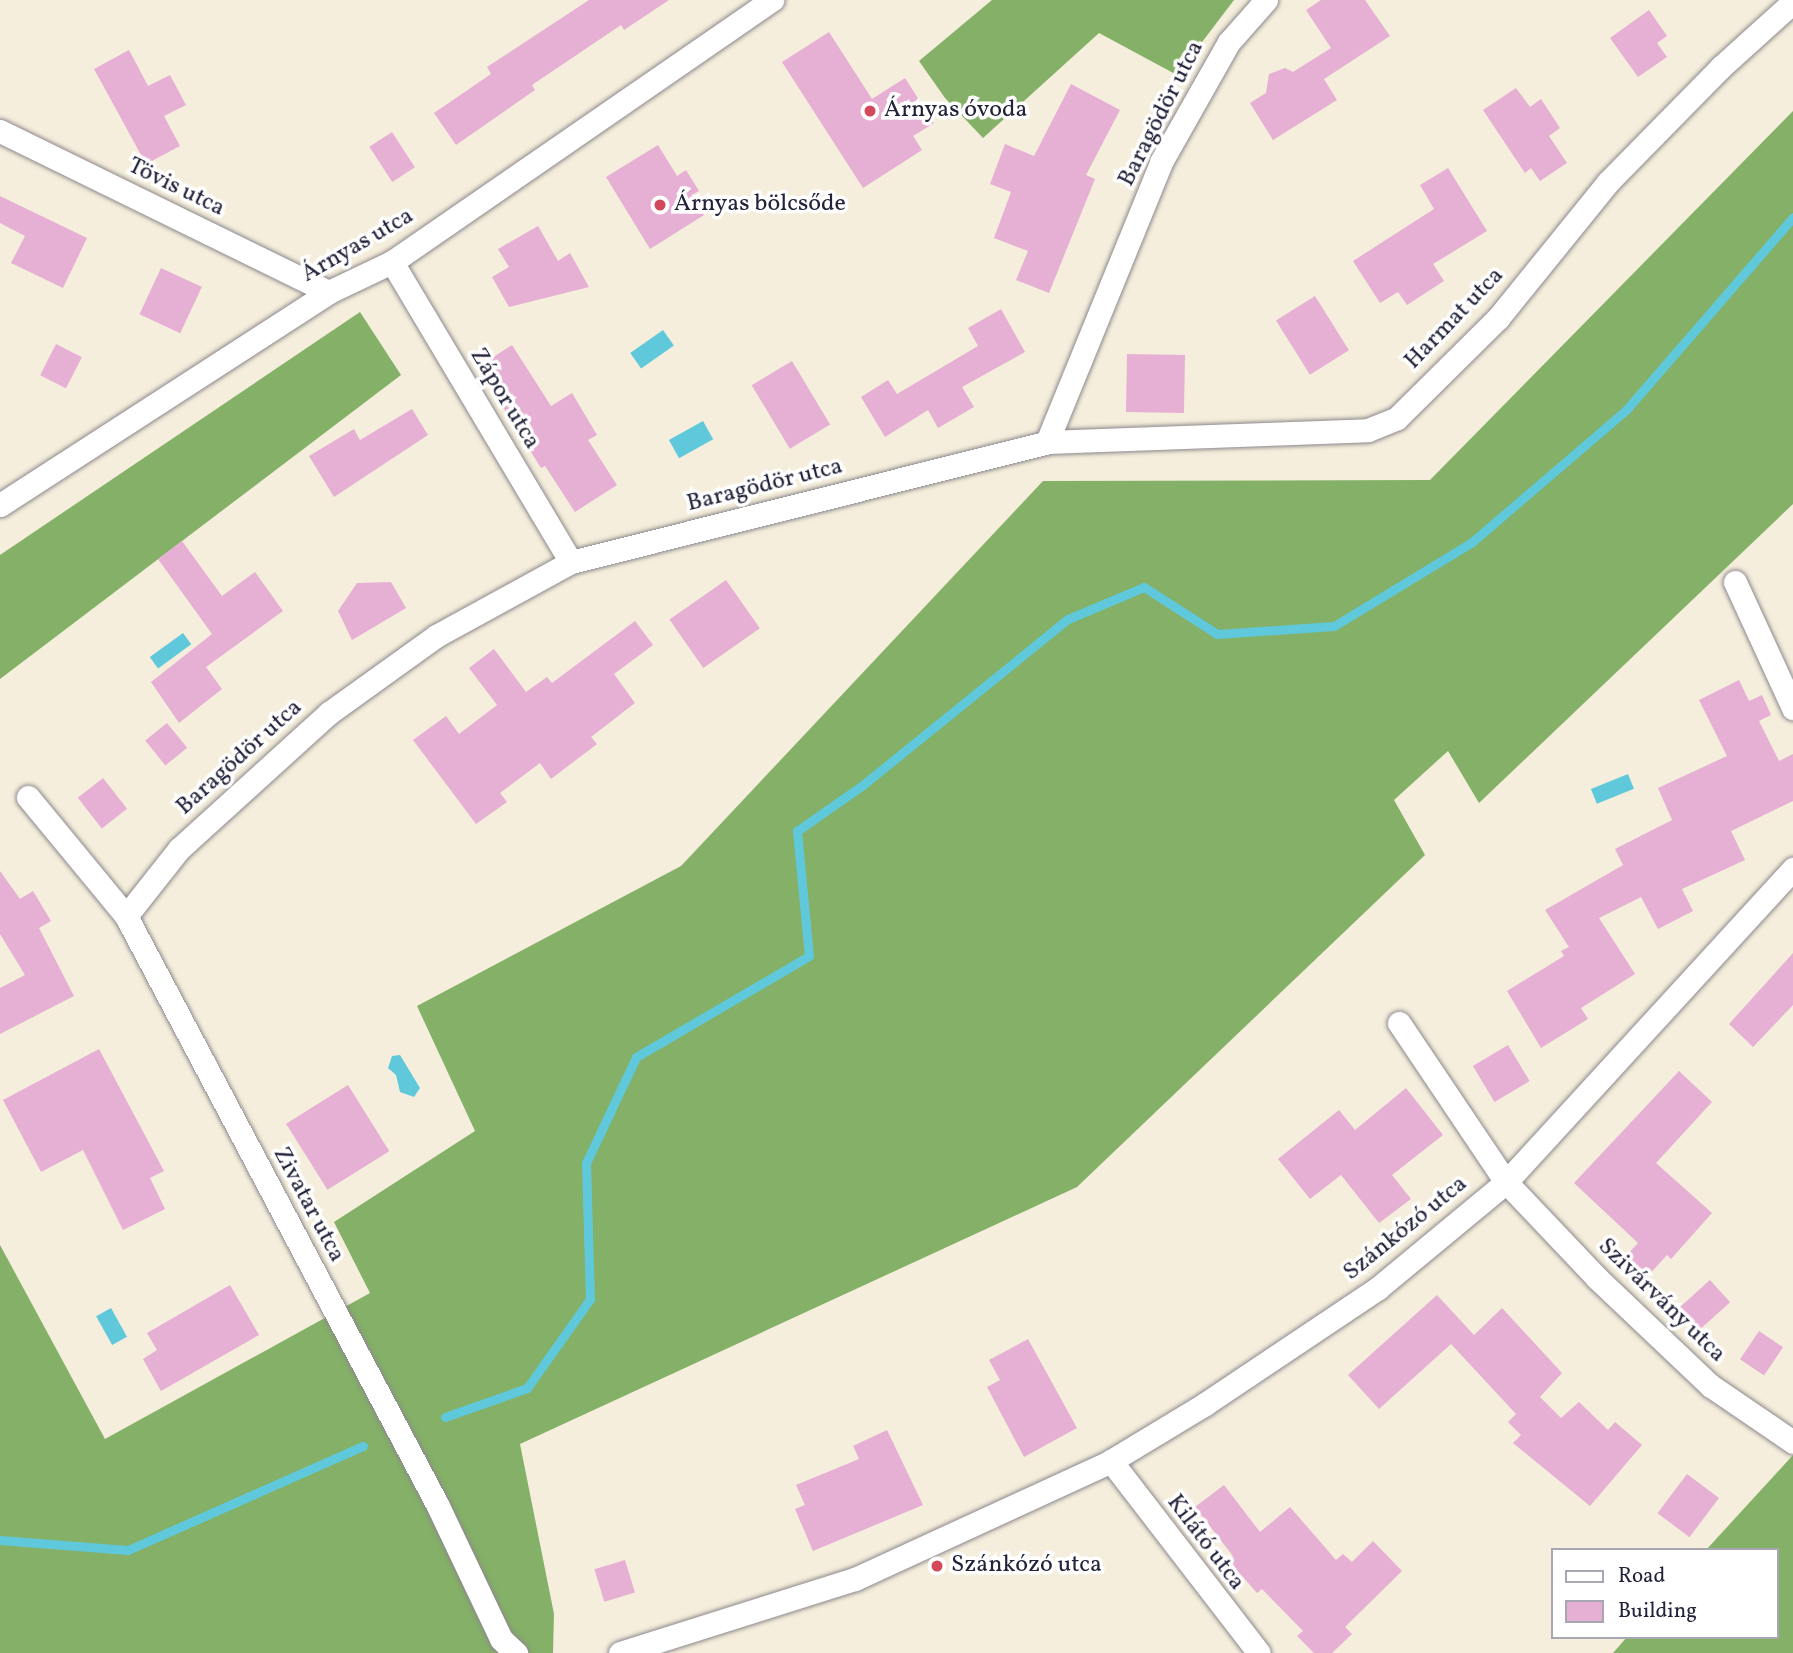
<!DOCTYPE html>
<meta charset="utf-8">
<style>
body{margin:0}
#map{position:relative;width:1793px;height:1653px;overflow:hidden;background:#f5eedc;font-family:Vollkorn,serif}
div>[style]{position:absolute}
.forest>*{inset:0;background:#84b067}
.water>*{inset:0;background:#5fc9db;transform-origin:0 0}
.stream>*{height:9px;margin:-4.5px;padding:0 4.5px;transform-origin:4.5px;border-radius:4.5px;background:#5fc9db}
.building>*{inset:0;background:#e6afd4;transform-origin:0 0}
.roads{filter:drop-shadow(0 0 2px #8c888c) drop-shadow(0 0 2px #8c888c)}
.minor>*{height:23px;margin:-11.5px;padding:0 11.5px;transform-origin:11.5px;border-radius:11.5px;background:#fff}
.dots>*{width:19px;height:19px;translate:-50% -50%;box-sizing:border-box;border:4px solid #fff;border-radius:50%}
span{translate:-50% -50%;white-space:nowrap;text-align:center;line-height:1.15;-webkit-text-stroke:7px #fff;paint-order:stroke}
.poi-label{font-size:24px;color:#22223b}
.left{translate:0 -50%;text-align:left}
.street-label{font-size:24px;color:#22223b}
.legend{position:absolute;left:1551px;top:1548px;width:228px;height:91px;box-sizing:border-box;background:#fff;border:2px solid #a7a7b1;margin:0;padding:9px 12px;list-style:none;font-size:21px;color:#22223b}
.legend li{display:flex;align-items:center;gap:14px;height:35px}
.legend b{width:35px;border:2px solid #a7a7b1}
</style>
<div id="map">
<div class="forest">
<div style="clip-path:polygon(992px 0,1234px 0,1177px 75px,1099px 33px,983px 138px,945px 98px,919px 61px)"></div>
<div style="clip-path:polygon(1793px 111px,1793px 504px,1479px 803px,1448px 751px,1394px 800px,1425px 855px,1077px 1187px,520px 1444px,554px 1614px,553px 1653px,0 1653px,0 1245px,105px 1439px,370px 1293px,334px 1222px,475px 1131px,417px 1006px,681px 866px,1043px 481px,1430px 480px)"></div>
<div style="clip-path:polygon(360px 312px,401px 375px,0 679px,0 555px)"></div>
<div style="clip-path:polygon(1793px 1455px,1793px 1653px,1613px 1653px,1627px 1637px,1777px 1637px,1777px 1550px,1706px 1550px)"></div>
</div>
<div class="water">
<div style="left:663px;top:330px;width:19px;height:40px;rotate:55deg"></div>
<div style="left:703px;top:421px;width:21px;height:39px;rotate:61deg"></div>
<div style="left:183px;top:633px;width:14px;height:41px;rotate:54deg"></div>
<div style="left:1628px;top:774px;width:16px;height:40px;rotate:68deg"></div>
<div style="clip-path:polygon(400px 1055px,420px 1088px,414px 1097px,400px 1092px,396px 1075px,388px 1068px,392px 1056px)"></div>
<div style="left:111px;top:1308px;width:33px;height:17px;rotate:61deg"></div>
</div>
<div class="stream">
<div style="left:445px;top:1417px;width:87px;rotate:-19.5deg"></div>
<div style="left:527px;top:1388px;width:109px;rotate:-54.7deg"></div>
<div style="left:590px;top:1299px;width:136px;rotate:-91.7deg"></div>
<div style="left:586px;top:1163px;width:117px;rotate:-64.7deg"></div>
<div style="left:636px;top:1057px;width:200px;rotate:-30.3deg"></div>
<div style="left:809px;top:956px;width:126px;rotate:-95.5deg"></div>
<div style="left:797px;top:831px;width:82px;rotate:-35deg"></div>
<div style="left:864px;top:784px;width:262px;rotate:-39deg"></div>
<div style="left:1068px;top:619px;width:82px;rotate:-22.8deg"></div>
<div style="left:1144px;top:587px;width:87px;rotate:32.8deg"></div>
<div style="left:1217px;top:634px;width:117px;rotate:-3.9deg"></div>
<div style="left:1334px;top:626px;width:162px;rotate:-31.3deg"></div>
<div style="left:1472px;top:542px;width:203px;rotate:-40.6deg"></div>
<div style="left:1626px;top:410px;width:255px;rotate:-49.1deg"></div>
<div style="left:0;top:1540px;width:128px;rotate:4.5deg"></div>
<div style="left:128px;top:1550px;width:257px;rotate:-23.9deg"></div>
</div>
<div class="building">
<div style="clip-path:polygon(589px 0,669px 0,624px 30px,621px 25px,532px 85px,535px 90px,456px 145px,434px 113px,491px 74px,487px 67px)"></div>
<div style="clip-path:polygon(1321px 0,1365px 0,1390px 36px,1324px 79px,1337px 100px,1273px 140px,1250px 103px,1266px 93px,1269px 74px,1285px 68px,1293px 72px,1331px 48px,1306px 10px)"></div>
<div style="clip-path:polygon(1649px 10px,1667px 36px,1657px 43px,1667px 57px,1638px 77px,1610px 38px)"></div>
<div style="clip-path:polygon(829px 32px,872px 99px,905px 78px,934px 123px,913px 136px,922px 150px,863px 188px,782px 62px)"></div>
<div style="clip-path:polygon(129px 50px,148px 86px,170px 75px,186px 105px,164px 116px,180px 146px,146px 164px,94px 69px)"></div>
<div style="clip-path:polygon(1071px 84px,1120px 110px,1086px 175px,1095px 179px,1049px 293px,1016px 280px,1028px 251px,994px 238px,1011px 192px,990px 184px,1005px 144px,1034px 156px)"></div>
<div style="clip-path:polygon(1516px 88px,1530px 107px,1541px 99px,1560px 128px,1549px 136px,1567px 163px,1540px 181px,1531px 168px,1525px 173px,1483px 110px)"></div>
<div style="left:392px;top:132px;width:42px;height:27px;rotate:57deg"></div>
<div style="clip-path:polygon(658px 145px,677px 176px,686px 170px,699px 191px,691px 195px,704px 215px,650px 249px,606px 177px)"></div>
<div style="clip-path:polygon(1448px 168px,1487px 231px,1433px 264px,1444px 281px,1407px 305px,1398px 292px,1380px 303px,1353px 261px,1434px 209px,1420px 185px)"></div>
<div style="clip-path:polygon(0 196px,87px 238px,63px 288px,11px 263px,25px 236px,0 223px)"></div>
<div style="clip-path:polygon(538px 226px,558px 261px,570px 253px,589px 287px,509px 307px,492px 277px,509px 267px,498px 249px)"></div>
<div style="left:161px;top:268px;width:45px;height:51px;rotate:25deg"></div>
<div style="left:1315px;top:296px;width:64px;height:46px;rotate:58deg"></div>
<div style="clip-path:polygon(1001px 309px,1025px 352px,962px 387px,974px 407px,938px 428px,928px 410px,885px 437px,861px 397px,888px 380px,897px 394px,978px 346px,968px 328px)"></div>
<div style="left:56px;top:344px;width:29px;height:35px;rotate:27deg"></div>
<div style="clip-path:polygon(512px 345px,551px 406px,572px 393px,597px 435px,588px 440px,617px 485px,575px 512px,545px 466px,541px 468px,478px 367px)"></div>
<div style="left:1127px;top:354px;width:58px;height:58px;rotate:1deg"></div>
<div style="left:792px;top:361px;width:74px;height:47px;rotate:59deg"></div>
<div style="clip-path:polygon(412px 409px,428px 435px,334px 497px,309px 456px,354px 429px,360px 440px)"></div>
<div style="clip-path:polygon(182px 541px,222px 596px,255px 572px,283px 611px,206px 667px,222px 689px,179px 723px,151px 682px,212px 634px,158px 559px)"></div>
<div style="left:726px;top:580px;width:59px;height:69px;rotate:55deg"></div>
<div style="clip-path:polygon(391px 582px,406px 608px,352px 640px,338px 611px,357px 583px)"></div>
<div style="clip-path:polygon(635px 621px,653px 645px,614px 674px,635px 703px,591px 737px,597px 744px,551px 779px,540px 763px,500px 793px,507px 802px,476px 824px,413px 740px,446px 716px,459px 734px,497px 705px,469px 668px,494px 649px,526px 692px,547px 677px,552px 683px)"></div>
<div style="clip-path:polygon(1739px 680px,1749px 701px,1762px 695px,1771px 715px,1759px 721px,1779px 761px,1793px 754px,1793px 801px,1731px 831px,1745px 860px,1682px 889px,1693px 911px,1658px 929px,1641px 897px,1599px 918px,1635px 974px,1581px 1008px,1588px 1019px,1541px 1048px,1507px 991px,1564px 956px,1561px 951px,1569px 947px,1545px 910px,1623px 865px,1615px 849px,1672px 820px,1658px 788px,1727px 756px,1699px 700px)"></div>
<div style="left:167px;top:723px;width:32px;height:28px;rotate:51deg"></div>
<div style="left:103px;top:778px;width:39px;height:32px;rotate:52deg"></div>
<div style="clip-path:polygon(0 871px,20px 899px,33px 891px,51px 921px,39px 928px,74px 996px,0 1034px,0 988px,25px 975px,0 934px)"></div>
<div style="clip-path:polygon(1793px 953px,1793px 1005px,1753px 1047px,1729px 1024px)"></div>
<div style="left:1508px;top:1045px;width:42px;height:41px;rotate:59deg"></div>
<div style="clip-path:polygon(99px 1049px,164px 1171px,150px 1178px,165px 1209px,123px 1230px,83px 1150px,41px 1172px,3px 1100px)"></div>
<div style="clip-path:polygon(1679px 1071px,1712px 1102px,1656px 1163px,1712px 1213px,1671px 1259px,1667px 1255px,1647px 1277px,1625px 1257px,1638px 1243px,1574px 1183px)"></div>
<div style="left:348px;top:1085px;width:78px;height:73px;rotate:58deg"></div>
<div style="clip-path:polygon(1406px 1088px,1443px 1135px,1392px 1175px,1411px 1199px,1379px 1223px,1341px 1175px,1310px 1199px,1278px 1159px,1339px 1110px,1355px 1130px)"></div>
<div style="left:1710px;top:1280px;width:30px;height:44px;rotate:48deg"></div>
<div style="clip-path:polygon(230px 1285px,259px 1335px,161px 1391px,143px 1359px,157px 1350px,147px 1333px)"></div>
<div style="clip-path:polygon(1437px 1295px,1474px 1335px,1502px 1308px,1562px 1373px,1540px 1397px,1561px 1418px,1579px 1402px,1608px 1430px,1615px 1422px,1642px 1445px,1590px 1506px,1513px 1443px,1521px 1435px,1508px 1422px,1516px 1414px,1451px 1344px,1379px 1409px,1348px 1375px)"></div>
<div style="left:1759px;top:1331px;width:29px;height:34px;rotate:34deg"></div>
<div style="clip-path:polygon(1028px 1339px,1077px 1428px,1024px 1457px,987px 1387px,1000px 1380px,989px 1360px)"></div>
<div style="clip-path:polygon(887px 1430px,923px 1505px,813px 1551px,795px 1509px,805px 1505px,796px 1485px,859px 1459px,853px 1446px)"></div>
<div style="left:1687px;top:1474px;width:40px;height:49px;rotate:37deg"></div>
<div style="clip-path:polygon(1224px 1485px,1260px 1532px,1290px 1507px,1336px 1560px,1343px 1554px,1352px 1562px,1373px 1541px,1402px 1571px,1345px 1627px,1352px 1634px,1332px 1653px,1314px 1653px,1297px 1636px,1303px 1631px,1262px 1589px,1257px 1593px,1228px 1560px,1233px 1556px,1195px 1507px)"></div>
<div style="left:625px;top:1560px;width:34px;height:32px;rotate:73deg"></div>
</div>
<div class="roads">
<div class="minor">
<div style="left:0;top:131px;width:366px;rotate:26.1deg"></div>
<div style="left:392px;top:262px;width:349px;rotate:59.2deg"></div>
<div style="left:1047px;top:442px;width:321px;rotate:-2.1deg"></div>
<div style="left:1368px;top:430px;width:31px;rotate:-22deg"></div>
<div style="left:1397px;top:418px;width:142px;rotate:-44.7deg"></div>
<div style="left:1498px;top:318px;width:175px;rotate:-51deg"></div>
<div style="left:1608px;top:182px;width:161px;rotate:-45.5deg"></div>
<div style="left:1721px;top:67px;width:97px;rotate:-42.1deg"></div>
<div style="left:0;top:505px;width:392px;rotate:-32.9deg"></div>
<div style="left:329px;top:292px;width:70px;rotate:-25.5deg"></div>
<div style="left:392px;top:262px;width:462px;rotate:-34.6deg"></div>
<div style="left:1735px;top:582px;width:139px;rotate:65.3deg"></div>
<div style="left:28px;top:797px;width:154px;rotate:50.5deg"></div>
<div style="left:126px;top:916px;width:665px;rotate:62.13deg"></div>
<div style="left:437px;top:1504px;width:149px;rotate:64.6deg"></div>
<div style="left:501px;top:1639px;width:21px;rotate:43deg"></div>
<div style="left:126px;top:916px;width:85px;rotate:-51.7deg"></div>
<div style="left:179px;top:849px;width:202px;rotate:-42.2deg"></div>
<div style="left:329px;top:713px;width:132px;rotate:-35.7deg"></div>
<div style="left:436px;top:636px;width:154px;rotate:-28.7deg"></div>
<div style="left:571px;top:562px;width:491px;rotate:-14.1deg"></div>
<div style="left:1047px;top:442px;width:302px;rotate:-67.8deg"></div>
<div style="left:1161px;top:162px;width:138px;rotate:-60.5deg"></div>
<div style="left:1229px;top:42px;width:56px;rotate:-48.6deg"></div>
<div style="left:1399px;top:1023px;width:192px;rotate:56.1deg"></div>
<div style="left:1506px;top:1182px;width:132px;rotate:46.5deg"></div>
<div style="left:1597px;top:1278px;width:157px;rotate:43.5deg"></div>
<div style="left:1711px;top:1386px;width:99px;rotate:34.3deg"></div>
<div style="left:1111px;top:1461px;width:242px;rotate:52.4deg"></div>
<div style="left:620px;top:1653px;width:246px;rotate:-17.5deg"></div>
<div style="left:855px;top:1579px;width:282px;rotate:-24.7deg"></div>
<div style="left:1111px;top:1461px;width:110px;rotate:-31.2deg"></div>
<div style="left:1205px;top:1404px;width:208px;rotate:-33.8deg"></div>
<div style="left:1378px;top:1288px;width:166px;rotate:-39.6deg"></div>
<div style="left:1506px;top:1182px;width:425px;rotate:-47.5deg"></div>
</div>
</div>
<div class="dots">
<div style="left:870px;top:111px;background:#d1495b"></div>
<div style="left:660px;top:205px;background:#d1495b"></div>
<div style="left:937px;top:1566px;background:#d1495b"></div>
</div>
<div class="poi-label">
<span class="left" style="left:884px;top:111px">Árnyas óvoda</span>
<span class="left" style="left:674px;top:205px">Árnyas bölcsőde</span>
<span class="left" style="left:951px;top:1566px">Szánkózó utca</span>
</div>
<div class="street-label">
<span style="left:1162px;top:114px;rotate:-63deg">Baragödör utca</span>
<span style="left:176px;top:188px;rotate:26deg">Tövis utca</span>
<span style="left:358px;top:246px;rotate:-30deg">Árnyas utca</span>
<span style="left:1455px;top:319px;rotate:-46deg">Harmat utca</span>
<span style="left:504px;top:399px;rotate:59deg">Zápor utca</span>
<span style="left:765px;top:486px;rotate:-14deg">Baragödör utca</span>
<span style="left:240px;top:758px;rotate:-42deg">Baragödör utca</span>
<span style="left:308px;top:1205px;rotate:62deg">Zivatar utca</span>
<span style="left:1406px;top:1229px;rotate:-39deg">Szánkózó utca</span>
<span style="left:1661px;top:1301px;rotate:44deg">Szivárvány utca</span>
<span style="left:1205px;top:1543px;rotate:53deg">Kilátó utca</span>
</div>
<ul class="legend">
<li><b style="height:9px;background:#fff"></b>Road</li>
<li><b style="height:19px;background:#e6afd4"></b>Building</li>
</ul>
</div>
